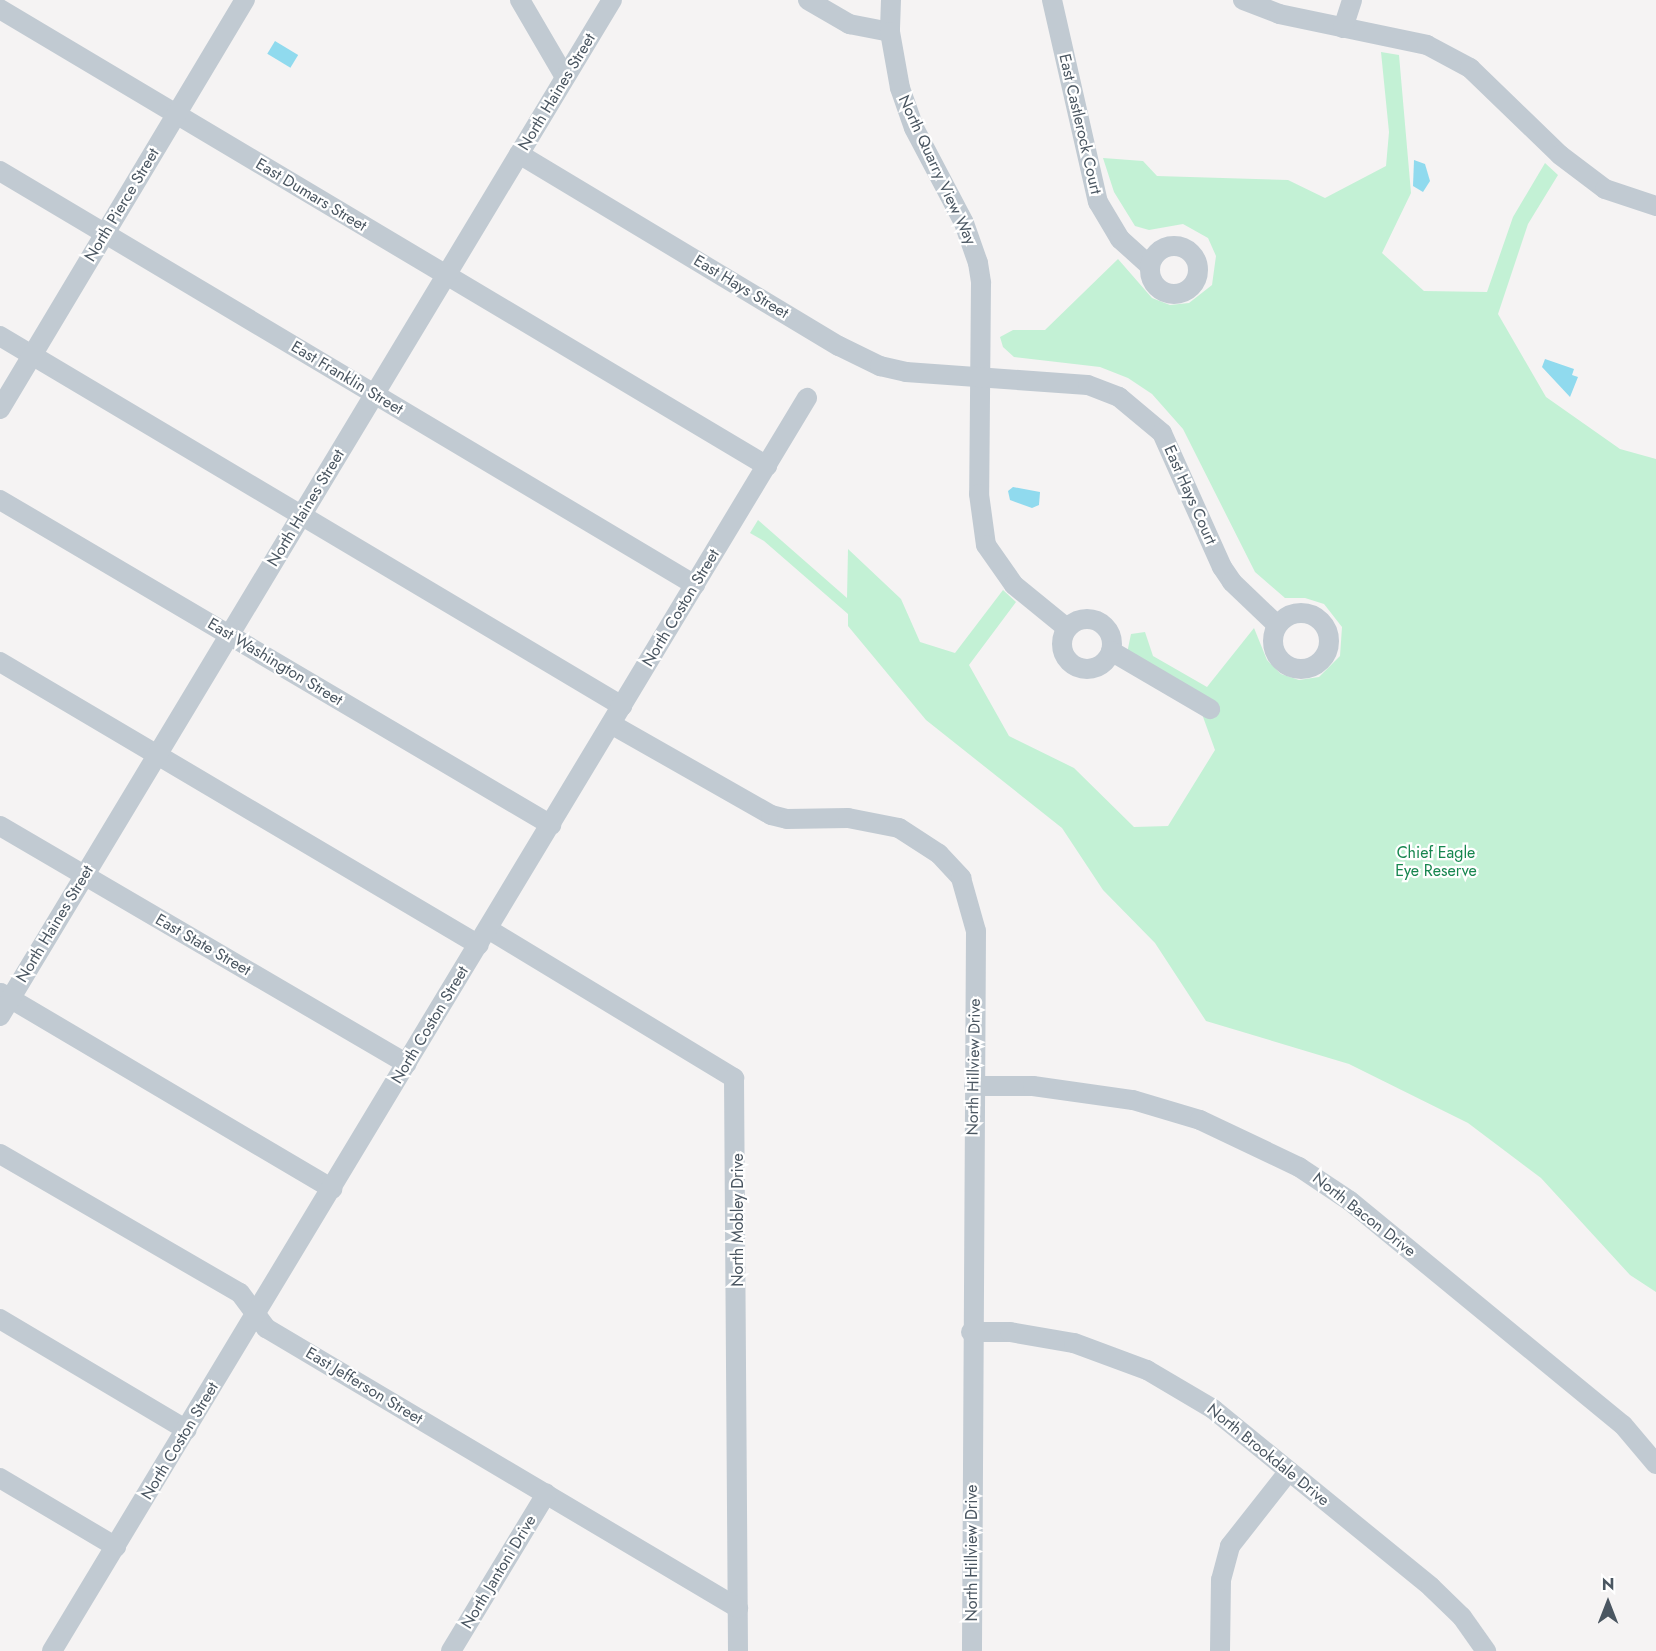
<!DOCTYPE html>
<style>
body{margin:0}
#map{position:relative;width:1656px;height:1651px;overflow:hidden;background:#f5f3f3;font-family:Jost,sans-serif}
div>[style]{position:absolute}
.green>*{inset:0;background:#c3f1d5}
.water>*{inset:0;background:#90daee;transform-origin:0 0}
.minor>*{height:20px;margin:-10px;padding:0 10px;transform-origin:10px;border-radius:10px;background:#c1cad2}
.minor>.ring{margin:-10px;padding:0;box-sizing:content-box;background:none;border:20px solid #c1cad2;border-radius:50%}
span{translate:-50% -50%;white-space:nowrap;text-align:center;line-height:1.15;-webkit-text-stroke:4.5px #fff;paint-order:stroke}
.street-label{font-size:16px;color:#4a5661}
.park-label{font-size:16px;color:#17864f}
.north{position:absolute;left:1578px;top:1573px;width:60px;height:60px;-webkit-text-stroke:4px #fff;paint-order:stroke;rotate:0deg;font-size:16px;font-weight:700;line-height:24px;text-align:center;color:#4a5661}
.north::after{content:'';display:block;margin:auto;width:21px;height:27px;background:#4a5661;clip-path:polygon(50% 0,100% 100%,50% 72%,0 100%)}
</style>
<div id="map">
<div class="green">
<div style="clip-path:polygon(1381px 52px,1399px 55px,1411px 193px,1382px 253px,1424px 291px,1487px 292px,1513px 217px,1545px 163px,1558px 175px,1528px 224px,1498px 314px,1546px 397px,1620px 449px,1656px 459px,1656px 1292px,1630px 1275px,1541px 1178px,1468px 1123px,1349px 1064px,1206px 1021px,1155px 943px,1103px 890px,1062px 828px,926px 720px,848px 626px,848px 614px,764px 541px,750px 533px,758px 520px,847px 598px,848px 549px,901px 599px,920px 642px,955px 653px,1003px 590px,1016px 602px,969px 665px,1009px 736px,1074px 768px,1134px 827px,1168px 826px,1215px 750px,1198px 703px,1126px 658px,1131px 634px,1145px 632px,1153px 656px,1207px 687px,1254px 628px,1267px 660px,1281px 674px,1299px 680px,1319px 677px,1340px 656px,1342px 627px,1324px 604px,1305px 598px,1285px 598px,1255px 572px,1183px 429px,1152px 394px,1128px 378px,1100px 367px,1014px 357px,1003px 347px,1000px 337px,1013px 330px,1045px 330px,1118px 259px,1152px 298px,1170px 305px,1189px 303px,1212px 285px,1216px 256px,1208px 238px,1183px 224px,1149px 230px,1135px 226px,1114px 192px,1103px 158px,1143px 161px,1157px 176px,1288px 180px,1325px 198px,1386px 166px,1389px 132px)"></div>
</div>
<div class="water">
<div style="left:275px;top:41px;width:27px;height:15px;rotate:31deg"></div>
<div style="clip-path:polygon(1414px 160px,1425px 164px,1430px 181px,1423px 192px,1413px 186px)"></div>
<div style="clip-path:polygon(1545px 359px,1574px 369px,1572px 375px,1578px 377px,1570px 397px,1542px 367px)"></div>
<div style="clip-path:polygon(1013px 487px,1040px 492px,1039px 505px,1032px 508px,1010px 500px,1008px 491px)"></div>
</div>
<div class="minor">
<div style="left:520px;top:0;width:89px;rotate:59.7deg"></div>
<div style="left:808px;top:0;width:48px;rotate:30.3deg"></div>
<div style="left:849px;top:24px;width:42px;rotate:11deg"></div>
<div style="left:891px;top:0;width:32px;rotate:92deg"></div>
<div style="left:890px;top:32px;width:57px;rotate:79.9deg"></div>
<div style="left:900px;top:88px;width:42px;rotate:70.7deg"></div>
<div style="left:914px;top:128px;width:107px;rotate:62.2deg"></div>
<div style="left:964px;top:223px;width:42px;rotate:70.7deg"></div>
<div style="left:978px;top:263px;width:20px;rotate:81deg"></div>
<div style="left:981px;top:283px;width:211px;rotate:90.5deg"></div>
<div style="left:979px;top:494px;width:51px;rotate:82.2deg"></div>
<div style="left:986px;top:545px;width:49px;rotate:55deg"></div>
<div style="left:1014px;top:585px;width:68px;rotate:39.1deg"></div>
<div style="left:1052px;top:0;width:207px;rotate:77.2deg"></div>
<div style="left:1098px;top:202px;width:43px;rotate:59.3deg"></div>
<div style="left:1120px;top:239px;width:40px;rotate:42deg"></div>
<div style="left:1243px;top:0;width:39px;rotate:21deg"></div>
<div style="left:1279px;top:14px;width:151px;rotate:11.8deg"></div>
<div style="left:1427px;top:45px;width:49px;rotate:28.1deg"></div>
<div style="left:1470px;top:68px;width:125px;rotate:44deg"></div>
<div style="left:1560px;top:155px;width:56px;rotate:37.1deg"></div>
<div style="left:1605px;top:189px;width:54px;rotate:18.4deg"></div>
<div style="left:0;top:9px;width:893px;rotate:30.79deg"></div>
<div style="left:1343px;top:28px;width:29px;rotate:-72deg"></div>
<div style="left:519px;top:154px;width:373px;rotate:31deg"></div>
<div style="left:839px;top:346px;width:46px;rotate:26deg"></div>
<div style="left:880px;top:366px;width:27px;rotate:13deg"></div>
<div style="left:906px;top:372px;width:182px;rotate:4.1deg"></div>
<div style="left:1088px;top:385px;width:33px;rotate:21deg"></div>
<div style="left:1119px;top:397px;width:56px;rotate:39.9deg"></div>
<div style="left:1162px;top:433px;width:147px;rotate:65.9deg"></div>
<div style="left:1222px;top:567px;width:18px;rotate:56deg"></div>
<div style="left:1232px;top:582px;width:62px;rotate:43.7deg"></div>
<div style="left:0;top:171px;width:809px;rotate:30.78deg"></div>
<div class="ring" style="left:1150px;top:246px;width:28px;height:28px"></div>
<div style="left:0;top:336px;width:724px;rotate:30.75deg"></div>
<div style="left:0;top:409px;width:477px;rotate:-59.1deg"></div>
<div style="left:0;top:500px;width:640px;rotate:30.53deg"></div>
<div class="ring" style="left:1273px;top:613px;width:36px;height:36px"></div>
<div class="ring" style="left:1062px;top:619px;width:30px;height:30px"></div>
<div style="left:1111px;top:651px;width:115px;rotate:30.4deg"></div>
<div style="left:0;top:662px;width:556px;rotate:30.58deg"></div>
<div style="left:611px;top:724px;width:184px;rotate:29.6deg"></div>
<div style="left:771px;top:815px;width:16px;rotate:14deg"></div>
<div style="left:787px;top:819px;width:61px;rotate:-0.9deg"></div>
<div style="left:848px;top:818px;width:52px;rotate:11.1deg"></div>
<div style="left:899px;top:828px;width:48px;rotate:33deg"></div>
<div style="left:939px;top:854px;width:33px;rotate:47deg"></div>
<div style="left:961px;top:878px;width:55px;rotate:74.2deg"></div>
<div style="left:976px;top:931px;width:720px;rotate:90.32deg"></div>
<div style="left:0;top:826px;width:471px;rotate:30.3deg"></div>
<div style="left:488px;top:929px;width:288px;rotate:31.2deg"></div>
<div style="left:734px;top:1078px;width:573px;rotate:89.6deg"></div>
<div style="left:1px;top:993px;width:385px;rotate:30.6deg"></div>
<div style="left:0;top:1016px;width:1186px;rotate:-58.94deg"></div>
<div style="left:974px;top:1086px;width:59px"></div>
<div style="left:1033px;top:1086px;width:101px;rotate:8deg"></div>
<div style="left:1133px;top:1100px;width:70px;rotate:16.6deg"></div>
<div style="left:1200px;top:1120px;width:110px;rotate:25.4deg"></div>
<div style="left:1299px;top:1167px;width:61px;rotate:33.7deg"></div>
<div style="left:1350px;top:1201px;width:353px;rotate:39.4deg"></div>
<div style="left:1623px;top:1425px;width:51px;rotate:49.8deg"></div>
<div style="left:0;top:1154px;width:277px;rotate:30.1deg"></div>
<div style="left:240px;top:1293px;width:44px;rotate:53.4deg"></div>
<div style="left:266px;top:1328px;width:549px;rotate:30.68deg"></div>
<div style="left:0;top:1319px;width:217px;rotate:30.7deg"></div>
<div style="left:971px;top:1332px;width:39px"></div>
<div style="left:1010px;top:1332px;width:65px;rotate:9.8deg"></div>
<div style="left:1074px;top:1343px;width:78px;rotate:20.3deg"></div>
<div style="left:1147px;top:1370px;width:77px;rotate:30.6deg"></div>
<div style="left:1213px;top:1409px;width:281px;rotate:39.2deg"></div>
<div style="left:1431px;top:1587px;width:43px;rotate:44.1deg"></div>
<div style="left:1462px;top:1617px;width:42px;rotate:54.8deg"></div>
<div style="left:0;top:1478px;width:135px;rotate:30.7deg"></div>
<div style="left:52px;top:1651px;width:1463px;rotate:-58.93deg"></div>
<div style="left:451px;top:1651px;width:184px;rotate:-58.8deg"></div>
<div style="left:1220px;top:1651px;width:71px;rotate:-89.2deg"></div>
<div style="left:1221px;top:1580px;width:35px;rotate:-75deg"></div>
<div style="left:1230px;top:1546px;width:95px;rotate:-51.8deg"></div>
</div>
<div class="street-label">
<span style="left:557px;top:92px;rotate:-59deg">North Haines Street</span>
<span style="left:1080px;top:124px;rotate:77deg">East Castlerock Court</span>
<span style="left:937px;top:170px;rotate:65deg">North Quarry View Way</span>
<span style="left:311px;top:195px;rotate:31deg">East Dumars Street</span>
<span style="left:122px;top:205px;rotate:-59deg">North Pierce Street</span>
<span style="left:741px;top:287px;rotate:31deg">East Hays Street</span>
<span style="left:347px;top:378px;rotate:31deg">East Franklin Street</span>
<span style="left:1190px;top:495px;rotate:66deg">East Hays Court</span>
<span style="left:306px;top:508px;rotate:-59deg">North Haines Street</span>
<span style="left:681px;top:608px;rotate:-59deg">North Coston Street</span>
<span style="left:275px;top:662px;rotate:31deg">East Washington Street</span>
<span style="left:55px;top:924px;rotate:-59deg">North Haines Street</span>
<span style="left:203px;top:945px;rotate:30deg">East State Street</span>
<span style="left:430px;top:1025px;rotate:-59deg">North Coston Street</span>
<span style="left:974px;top:1067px;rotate:-89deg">North Hillview Drive</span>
<span style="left:1364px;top:1215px;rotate:38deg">North Bacon Drive</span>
<span style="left:738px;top:1220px;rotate:-90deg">North Mobley Drive</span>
<span style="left:364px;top:1386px;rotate:31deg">East Jefferson Street</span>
<span style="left:180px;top:1441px;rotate:-59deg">North Coston Street</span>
<span style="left:1268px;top:1455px;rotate:39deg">North Brookdale Drive</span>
<span style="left:972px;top:1553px;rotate:-90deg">North Hillview Drive</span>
<span style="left:499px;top:1572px;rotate:-59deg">North Jantoni Drive</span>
</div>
<div class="park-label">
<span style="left:1436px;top:862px">Chief Eagle<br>Eye Reserve</span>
</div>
<div class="north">N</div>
</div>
